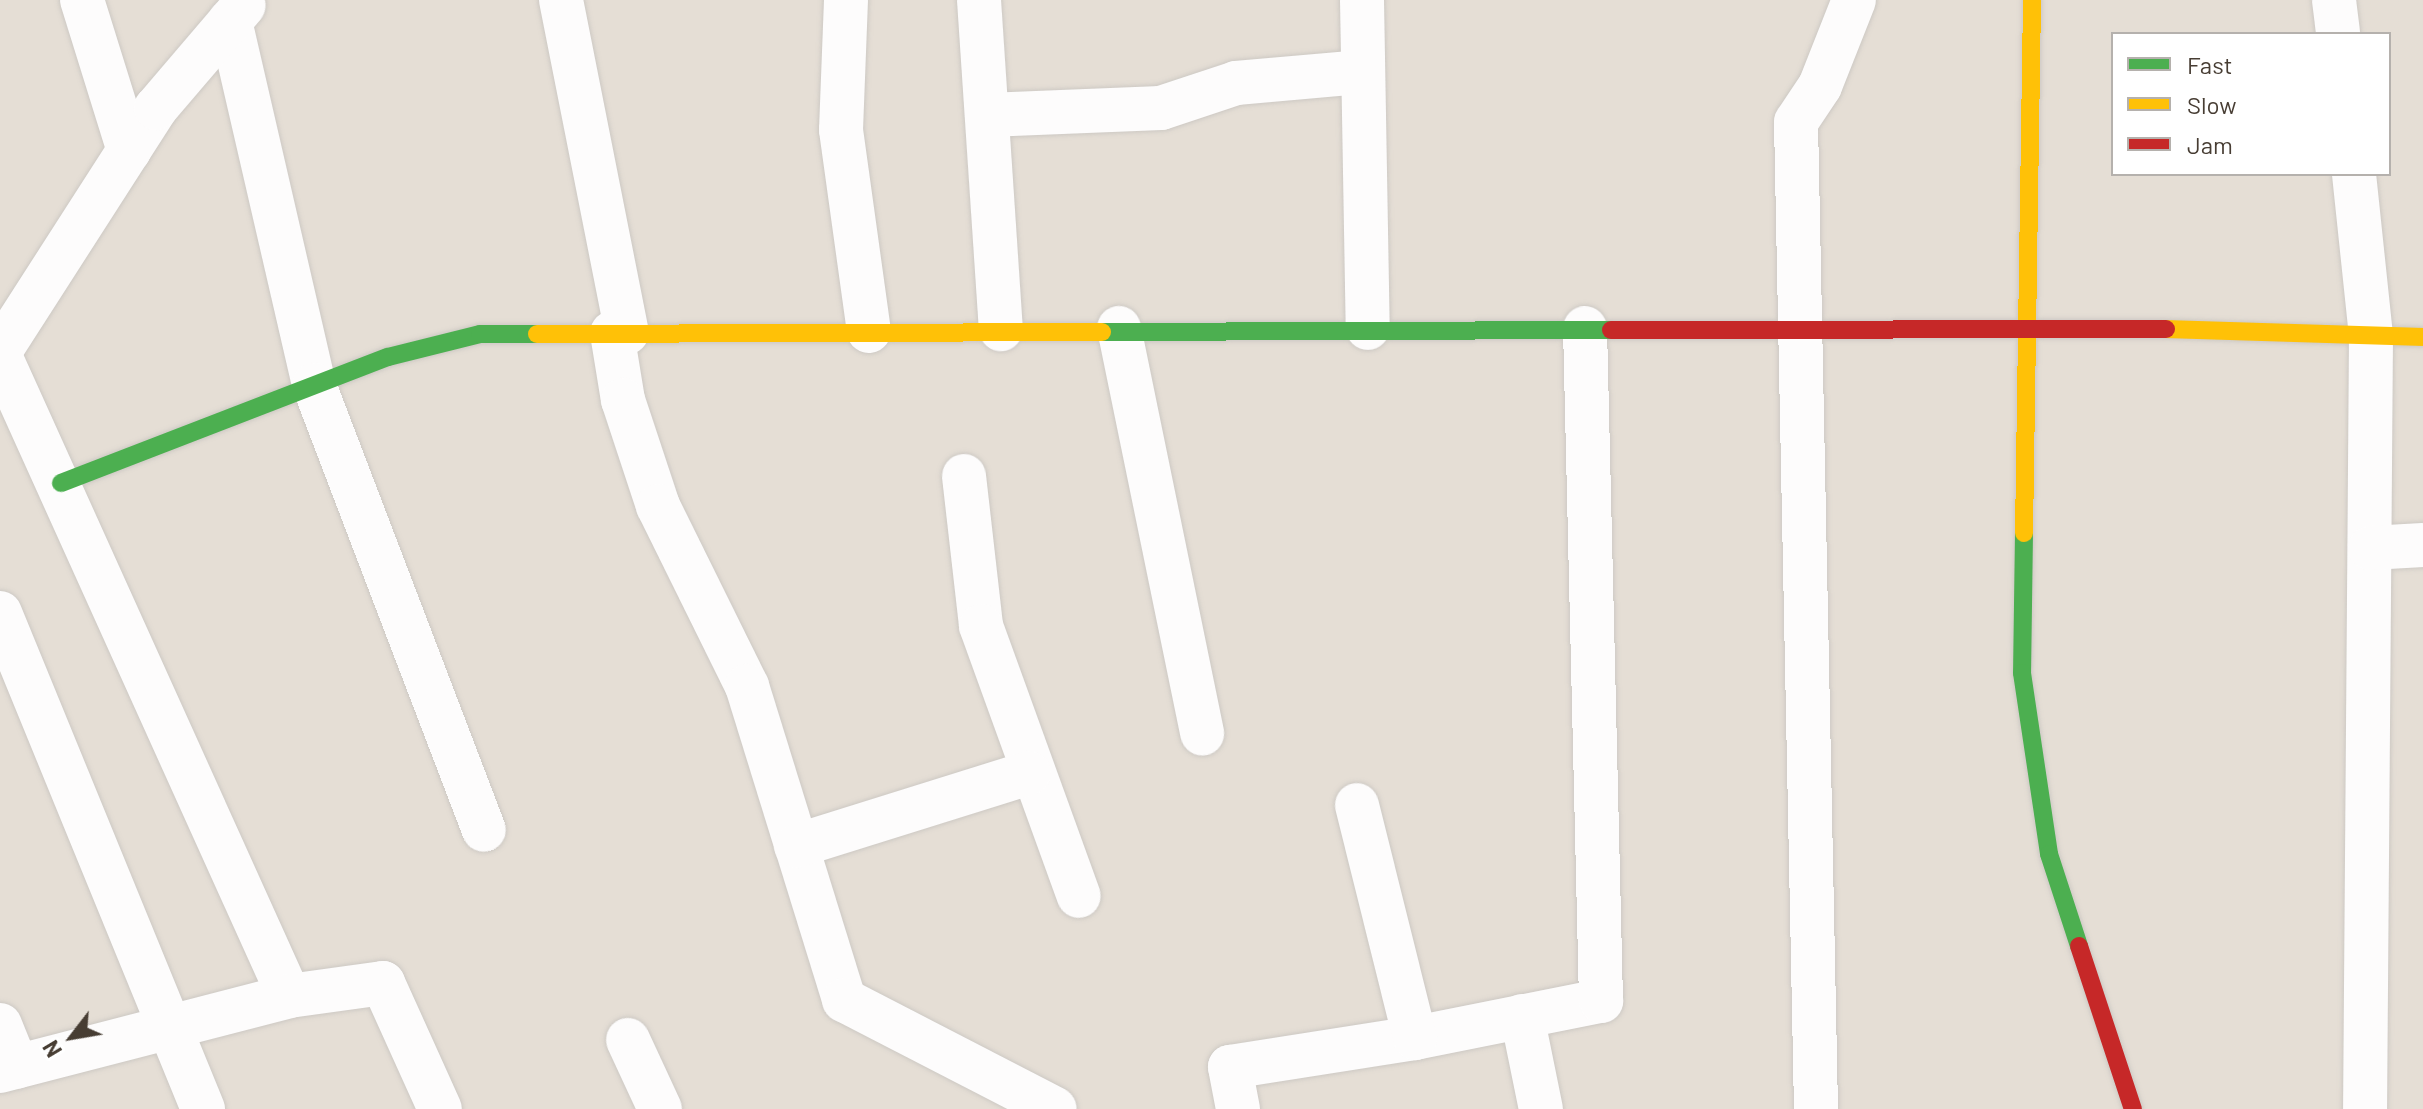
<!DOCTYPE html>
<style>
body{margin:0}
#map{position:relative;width:2423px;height:1109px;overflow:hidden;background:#f0ede8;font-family:Barlow,sans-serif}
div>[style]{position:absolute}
.residential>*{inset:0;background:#e5ded5}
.roads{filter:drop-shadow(0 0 2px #cdc9c4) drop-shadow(0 0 2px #cdc9c4)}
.street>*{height:44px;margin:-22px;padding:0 22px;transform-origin:22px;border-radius:22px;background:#fdfcfc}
.fast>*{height:18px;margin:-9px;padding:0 9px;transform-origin:9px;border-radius:9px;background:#4caf50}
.slow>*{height:18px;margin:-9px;padding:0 9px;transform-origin:9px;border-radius:9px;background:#ffc107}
.jam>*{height:18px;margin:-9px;padding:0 9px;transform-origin:9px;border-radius:9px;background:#c62828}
span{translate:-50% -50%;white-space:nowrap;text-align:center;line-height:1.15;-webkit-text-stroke:6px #fff;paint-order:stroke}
.legend{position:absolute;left:2111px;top:32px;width:280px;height:144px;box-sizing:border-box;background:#fff;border:2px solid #b5b1ad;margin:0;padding:10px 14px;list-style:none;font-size:24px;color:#473d33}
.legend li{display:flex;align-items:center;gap:16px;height:40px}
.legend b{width:40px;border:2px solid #b5b1ad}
.north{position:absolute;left:32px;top:997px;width:80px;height:80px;-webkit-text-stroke:6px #fff;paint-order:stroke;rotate:239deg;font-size:22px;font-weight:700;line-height:32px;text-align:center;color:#473d33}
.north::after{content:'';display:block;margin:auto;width:28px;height:36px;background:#473d33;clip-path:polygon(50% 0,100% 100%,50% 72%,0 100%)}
</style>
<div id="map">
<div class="residential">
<div style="clip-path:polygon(evenodd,0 0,2423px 0,2423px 1109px,0 1109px,0 0,2113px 34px,2389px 34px,2389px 174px,2113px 174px,2113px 34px)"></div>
</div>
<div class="roads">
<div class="street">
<div style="left:82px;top:0;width:158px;rotate:72.7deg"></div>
<div style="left:561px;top:0;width:339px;rotate:78.8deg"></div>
<div style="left:846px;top:0;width:130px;rotate:92.2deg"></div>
<div style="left:841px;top:130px;width:203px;rotate:82.1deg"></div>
<div style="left:979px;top:0;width:330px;rotate:86.2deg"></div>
<div style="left:1362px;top:0;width:328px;rotate:89deg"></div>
<div style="left:2334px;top:0;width:34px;rotate:83deg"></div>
<div style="left:230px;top:21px;width:374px;rotate:77deg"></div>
<div style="left:314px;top:385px;width:476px;rotate:69.1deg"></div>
<div style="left:987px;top:115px;width:174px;rotate:-2.3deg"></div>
<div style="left:1161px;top:108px;width:79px;rotate:-18.4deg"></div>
<div style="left:1236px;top:83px;width:127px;rotate:-5deg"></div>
<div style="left:2354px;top:174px;width:163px;rotate:84deg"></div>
<div style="left:2371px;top:336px;width:773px;rotate:90.44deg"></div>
<div style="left:1119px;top:328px;width:414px;rotate:78.4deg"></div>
<div style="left:612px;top:333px;width:68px;rotate:80.7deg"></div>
<div style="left:623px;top:400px;width:112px;rotate:71.7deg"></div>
<div style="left:658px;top:506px;width:201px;rotate:63.7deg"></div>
<div style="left:747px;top:686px;width:329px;rotate:72.8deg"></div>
<div style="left:844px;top:1000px;width:237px;rotate:27.3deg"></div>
<div style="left:0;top:351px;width:289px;rotate:-57.3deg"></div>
<div style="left:156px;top:108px;width:135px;rotate:-49.5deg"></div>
<div style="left:0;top:356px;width:702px;rotate:65.7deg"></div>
<div style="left:289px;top:996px;width:95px;rotate:-7.9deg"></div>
<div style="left:383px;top:983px;width:138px;rotate:65.7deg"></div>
<div style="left:964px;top:476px;width:151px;rotate:83.5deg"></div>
<div style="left:981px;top:626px;width:287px;rotate:70.1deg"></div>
<div style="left:2370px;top:548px;width:53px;rotate:-3.2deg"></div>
<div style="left:0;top:613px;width:536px;rotate:67.74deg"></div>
<div style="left:796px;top:846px;width:244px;rotate:-17.4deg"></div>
<div style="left:1522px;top:1016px;width:95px;rotate:78.5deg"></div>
<div style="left:0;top:1025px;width:45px;rotate:68deg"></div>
<div style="left:1415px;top:1038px;width:190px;rotate:-11.3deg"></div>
<div style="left:1601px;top:1001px;width:673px;rotate:-91.36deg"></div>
<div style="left:628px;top:1040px;width:76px;rotate:65.1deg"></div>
<div style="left:0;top:1071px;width:299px;rotate:-14.5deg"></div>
<div style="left:1238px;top:1109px;width:43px;rotate:-100.8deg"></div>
<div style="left:1230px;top:1067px;width:187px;rotate:-8.9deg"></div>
<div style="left:1415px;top:1038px;width:240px;rotate:-104deg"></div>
<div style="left:1816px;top:1109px;width:987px;rotate:-91.16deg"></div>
<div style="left:1796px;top:122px;width:43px;rotate:-56.3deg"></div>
<div style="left:1820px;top:86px;width:92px;rotate:-68.4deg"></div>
</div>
<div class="fast">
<div style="left:1102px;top:332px;width:509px;rotate:-0.23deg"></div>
<div style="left:61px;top:483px;width:350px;rotate:-21.1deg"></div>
<div style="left:388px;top:357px;width:95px;rotate:-14deg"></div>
<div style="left:480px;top:334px;width:57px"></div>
<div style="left:2024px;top:533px;width:140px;rotate:90.8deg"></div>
<div style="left:2022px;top:673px;width:183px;rotate:81.5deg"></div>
<div style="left:2049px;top:854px;width:97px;rotate:71.9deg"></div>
</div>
<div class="slow">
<div style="left:2166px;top:329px;width:257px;rotate:1.8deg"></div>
<div style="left:537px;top:334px;width:565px;rotate:-0.2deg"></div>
<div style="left:2024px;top:533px;width:533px;rotate:-89.14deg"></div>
</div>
<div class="jam">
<div style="left:1611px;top:330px;width:555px;rotate:-0.1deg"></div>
<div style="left:2079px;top:946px;width:172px;rotate:71.7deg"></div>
</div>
</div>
<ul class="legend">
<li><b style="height:10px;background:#4caf50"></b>Fast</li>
<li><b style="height:10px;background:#ffc107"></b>Slow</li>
<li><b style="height:10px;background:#c62828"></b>Jam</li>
</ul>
<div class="north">N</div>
</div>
